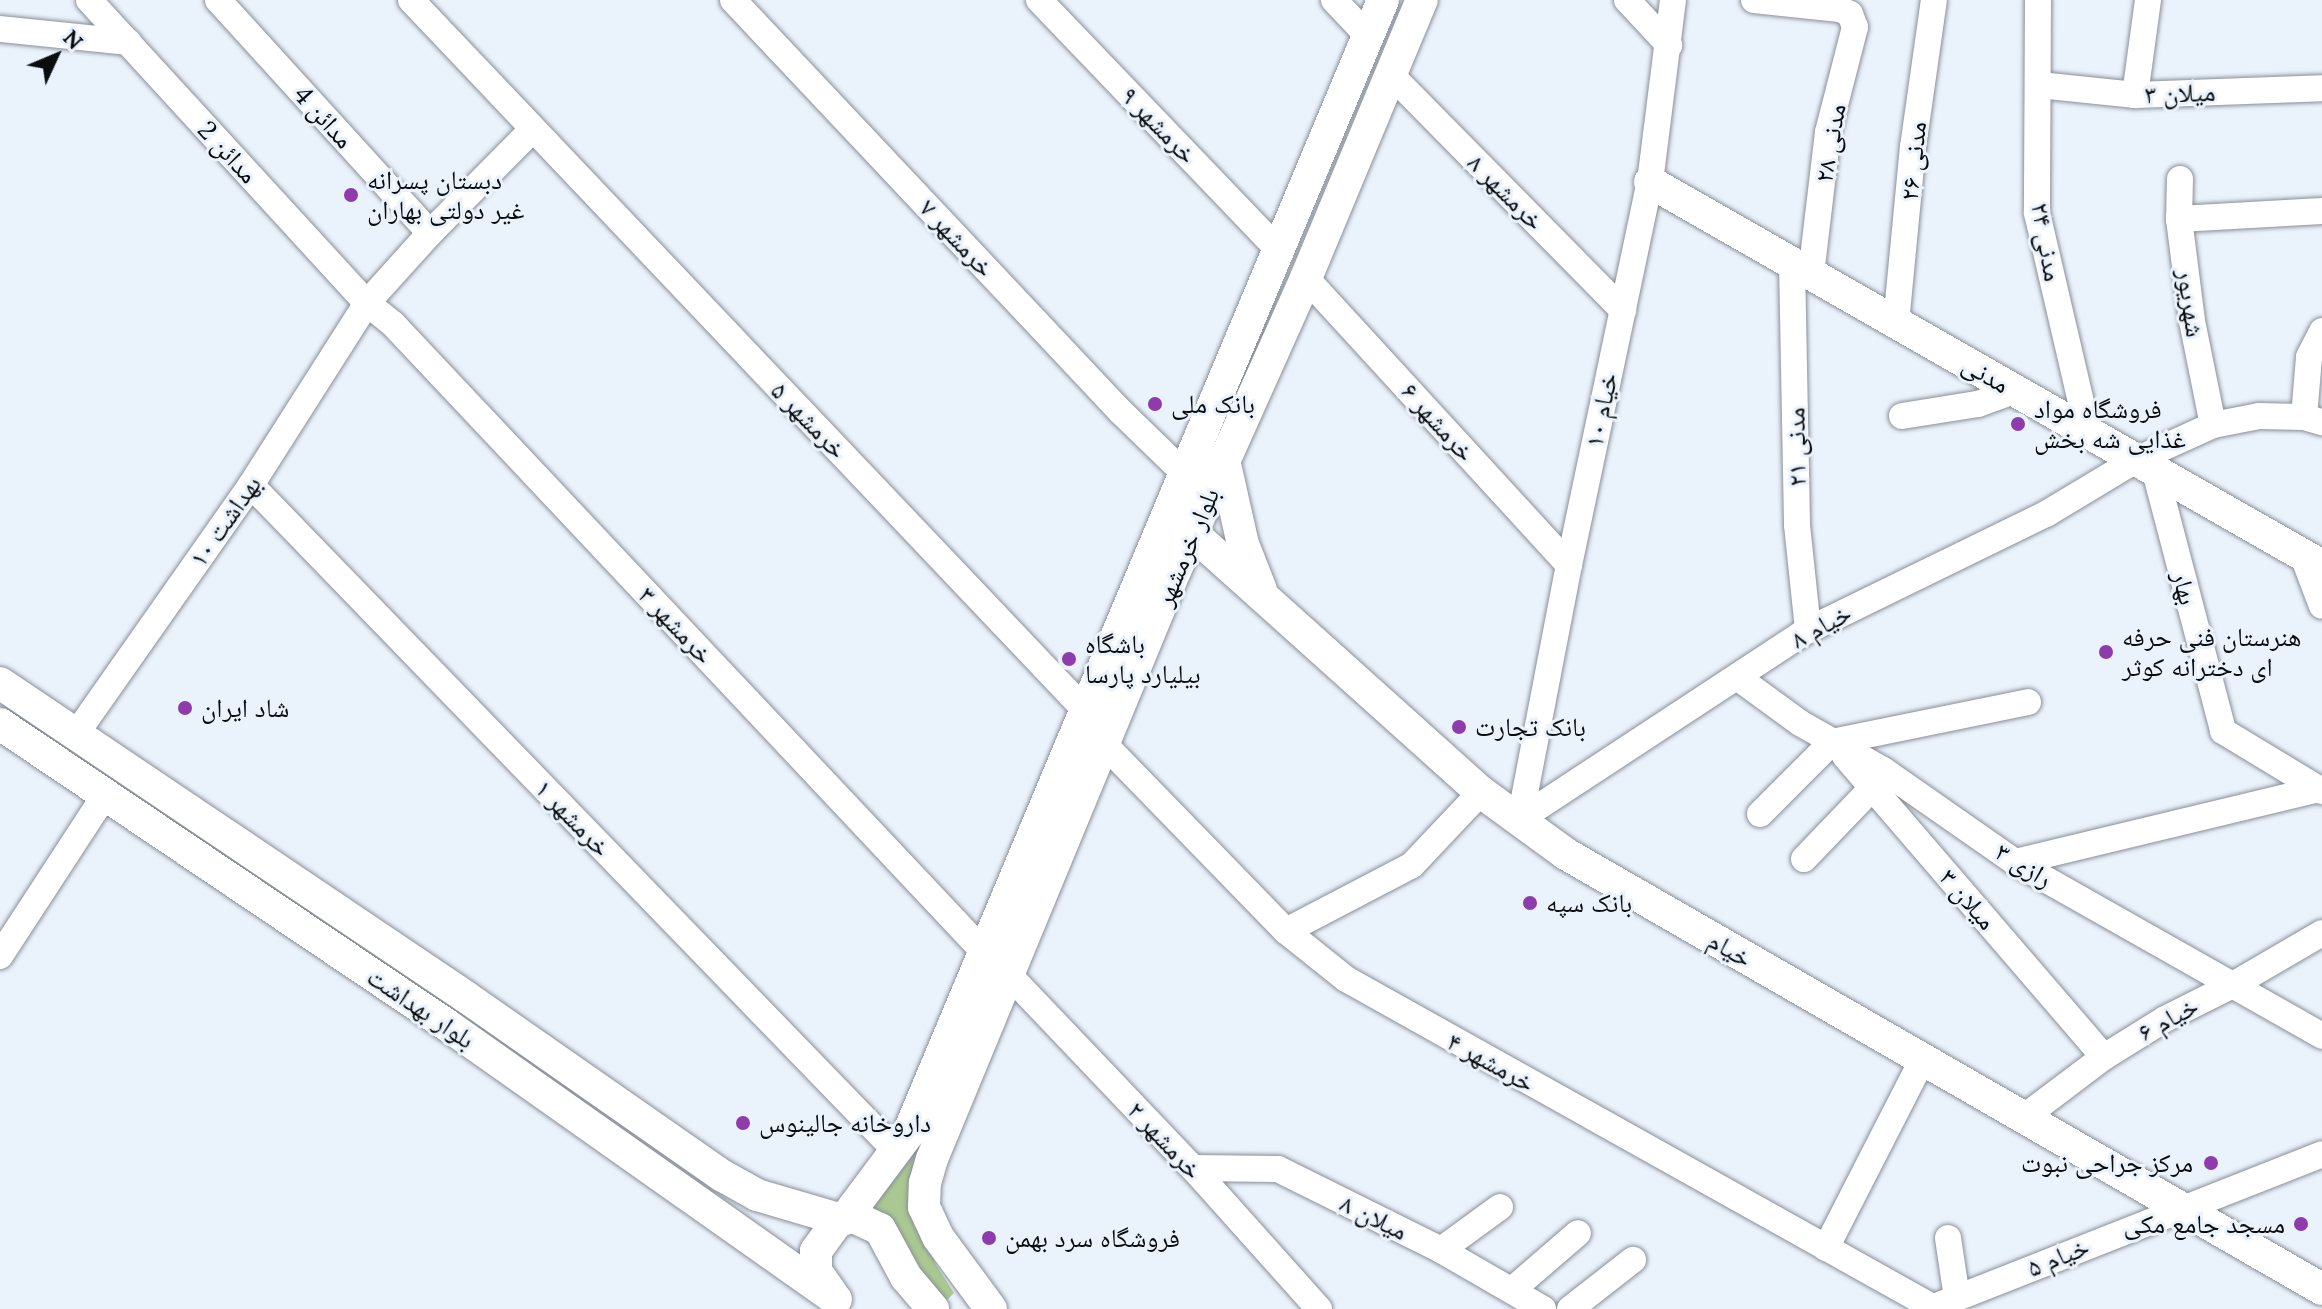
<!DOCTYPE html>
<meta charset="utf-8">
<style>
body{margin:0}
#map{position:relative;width:2322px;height:1309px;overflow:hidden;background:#eaf2fb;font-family:Lora,"Noto Naskh Arabic",serif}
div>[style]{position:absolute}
.green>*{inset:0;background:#aac992}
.roads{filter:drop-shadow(0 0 2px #898f98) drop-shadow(0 0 2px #898f98)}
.minor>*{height:26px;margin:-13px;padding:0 13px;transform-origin:13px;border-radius:13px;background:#fff}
.major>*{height:32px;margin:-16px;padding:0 16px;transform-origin:16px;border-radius:16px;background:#fff}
.dots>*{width:22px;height:22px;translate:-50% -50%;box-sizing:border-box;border:4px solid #eaf2fb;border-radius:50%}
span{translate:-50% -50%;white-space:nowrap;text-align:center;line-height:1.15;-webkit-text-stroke:6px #eaf2fb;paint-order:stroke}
.street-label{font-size:26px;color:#0a0d10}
.poi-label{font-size:26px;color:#0a0d10}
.left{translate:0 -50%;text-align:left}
.right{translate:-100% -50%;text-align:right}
.north{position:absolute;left:16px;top:16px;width:80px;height:80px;-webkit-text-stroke:6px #eaf2fb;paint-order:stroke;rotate:46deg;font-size:22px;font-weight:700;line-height:32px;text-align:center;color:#0a0d10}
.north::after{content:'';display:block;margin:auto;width:28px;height:36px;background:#0a0d10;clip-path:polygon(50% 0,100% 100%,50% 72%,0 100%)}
</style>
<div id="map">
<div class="green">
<div style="clip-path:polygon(930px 1124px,914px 1162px,912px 1182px,920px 1222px,936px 1265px,954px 1293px,946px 1301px,924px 1276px,898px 1228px,868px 1206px)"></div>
</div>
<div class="roads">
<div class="minor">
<div style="left:89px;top:0;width:411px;rotate:47.5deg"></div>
<div style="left:367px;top:303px;width:33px;rotate:39deg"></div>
<div style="left:393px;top:324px;width:861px;rotate:46.74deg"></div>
<div style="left:218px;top:0;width:315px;rotate:47.7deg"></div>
<div style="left:411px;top:0;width:980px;rotate:46.49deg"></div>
<div style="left:733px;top:0;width:566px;rotate:46.72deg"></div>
<div style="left:1121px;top:412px;width:89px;rotate:44.1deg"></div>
<div style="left:1039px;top:0;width:345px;rotate:46.2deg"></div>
<div style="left:1334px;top:0;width:50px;rotate:46.6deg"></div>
<div style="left:1627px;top:0;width:62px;rotate:47deg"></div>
<div style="left:1754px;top:0;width:86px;rotate:6deg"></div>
<div style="left:1840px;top:9px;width:11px;rotate:27deg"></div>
<div style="left:1850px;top:14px;width:14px;rotate:69deg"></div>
<div style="left:1855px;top:27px;width:108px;rotate:104.4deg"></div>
<div style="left:1828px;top:132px;width:143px;rotate:96.8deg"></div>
<div style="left:2038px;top:0;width:213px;rotate:90.3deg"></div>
<div style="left:2037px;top:213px;width:226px;rotate:76.9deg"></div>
<div style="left:0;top:29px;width:129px;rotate:5.8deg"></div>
<div style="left:1390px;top:74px;width:332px;rotate:45.4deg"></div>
<div style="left:2039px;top:85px;width:97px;rotate:5.9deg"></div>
<div style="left:2135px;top:95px;width:187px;rotate:-2.1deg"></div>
<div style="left:2135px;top:95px;width:96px;rotate:-82.2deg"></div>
<div style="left:2180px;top:179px;width:40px;rotate:91.4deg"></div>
<div style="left:2179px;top:219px;width:103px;rotate:82.7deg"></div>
<div style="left:2192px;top:321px;width:106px;rotate:78.6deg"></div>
<div style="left:2179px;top:219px;width:143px;rotate:-3.2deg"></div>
<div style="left:1792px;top:263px;width:262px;rotate:88.9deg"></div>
<div style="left:1797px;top:525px;width:106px;rotate:84deg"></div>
<div style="left:1306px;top:278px;width:389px;rotate:47.5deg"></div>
<div style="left:1896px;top:323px;width:177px;rotate:-84.5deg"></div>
<div style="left:1913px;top:147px;width:148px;rotate:-81.9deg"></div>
<div style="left:1902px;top:416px;width:77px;rotate:-9deg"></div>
<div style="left:1978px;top:404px;width:38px;rotate:-20deg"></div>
<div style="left:2304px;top:417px;width:60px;rotate:-85.2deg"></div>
<div style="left:2309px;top:357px;width:29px;rotate:-63deg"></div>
<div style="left:2155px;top:471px;width:269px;rotate:75.3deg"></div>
<div style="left:2223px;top:731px;width:116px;rotate:31.2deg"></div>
<div style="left:251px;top:485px;width:926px;rotate:45.92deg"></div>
<div style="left:2303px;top:556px;width:53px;rotate:69.2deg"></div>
<div style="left:1737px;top:677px;width:78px;rotate:36.1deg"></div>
<div style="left:1800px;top:723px;width:95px;rotate:29.5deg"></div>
<div style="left:1883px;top:770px;width:161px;rotate:34.9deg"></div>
<div style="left:2015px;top:862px;width:353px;rotate:29.5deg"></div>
<div style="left:76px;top:734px;width:304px;rotate:-54.9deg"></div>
<div style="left:251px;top:485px;width:216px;rotate:-57.5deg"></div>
<div style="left:367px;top:303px;width:94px;rotate:-48deg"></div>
<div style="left:430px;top:233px;width:146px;rotate:-45.3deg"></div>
<div style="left:1832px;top:742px;width:200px;rotate:-11.5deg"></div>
<div style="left:1104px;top:744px;width:261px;rotate:45.8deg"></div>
<div style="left:1286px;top:931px;width:77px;rotate:38.7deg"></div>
<div style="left:1346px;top:979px;width:676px;rotate:29.22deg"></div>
<div style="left:1845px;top:756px;width:397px;rotate:49.3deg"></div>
<div style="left:1760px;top:814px;width:102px;rotate:-45deg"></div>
<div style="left:1520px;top:819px;width:344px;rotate:-33.3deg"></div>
<div style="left:1808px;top:630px;width:265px;rotate:-26deg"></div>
<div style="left:2046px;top:514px;width:105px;rotate:-31deg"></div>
<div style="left:2136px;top:460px;width:85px;rotate:-24.4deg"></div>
<div style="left:2213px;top:425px;width:47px;rotate:-11.1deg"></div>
<div style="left:2259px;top:416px;width:45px;rotate:1.3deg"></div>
<div style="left:2304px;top:417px;width:19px;rotate:16deg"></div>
<div style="left:1520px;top:819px;width:259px;rotate:-79.1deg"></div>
<div style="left:1569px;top:565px;width:391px;rotate:-78.1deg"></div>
<div style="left:1650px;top:182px;width:183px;rotate:-82.8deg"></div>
<div style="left:1804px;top:859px;width:98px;rotate:-46.2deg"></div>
<div style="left:1872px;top:788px;width:17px;rotate:-59deg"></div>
<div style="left:2015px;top:862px;width:312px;rotate:-13.5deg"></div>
<div style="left:1286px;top:931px;width:142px;rotate:-27.6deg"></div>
<div style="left:1412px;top:865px;width:100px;rotate:-46.6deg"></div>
<div style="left:0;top:956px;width:192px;rotate:-56.9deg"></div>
<div style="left:1008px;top:974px;width:268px;rotate:46.4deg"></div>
<div style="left:1193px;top:1168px;width:189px;rotate:48.2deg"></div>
<div style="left:2023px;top:1118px;width:101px;rotate:-37deg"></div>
<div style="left:2104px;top:1057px;width:72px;rotate:-31.9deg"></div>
<div style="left:2165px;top:1019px;width:76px;rotate:-26.6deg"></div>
<div style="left:2233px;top:985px;width:103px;rotate:-30.3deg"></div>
<div style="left:1193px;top:1168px;width:85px;rotate:0.7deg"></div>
<div style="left:1278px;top:1169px;width:182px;rotate:26.4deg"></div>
<div style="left:1441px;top:1250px;width:118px;rotate:30deg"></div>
<div style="left:1948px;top:1238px;width:61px;rotate:81.5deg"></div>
<div style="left:1826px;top:1248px;width:211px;rotate:-62.9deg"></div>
<div style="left:1441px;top:1250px;width:73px;rotate:-36.1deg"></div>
<div style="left:1512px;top:1290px;width:87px;rotate:-40.8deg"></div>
<div style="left:1570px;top:1309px;width:80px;rotate:-37.9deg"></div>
<div style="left:1929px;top:1309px;width:422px;rotate:-21.5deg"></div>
</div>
<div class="major">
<div style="left:1650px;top:182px;width:774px;rotate:29.74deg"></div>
<div style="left:1224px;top:460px;width:86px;rotate:77.3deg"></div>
<div style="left:1243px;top:544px;width:49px;rotate:68.6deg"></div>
<div style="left:1191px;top:532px;width:389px;rotate:41.9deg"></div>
<div style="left:1481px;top:792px;width:105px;rotate:36.1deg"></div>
<div style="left:1566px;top:854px;width:872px;rotate:29.92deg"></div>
<div style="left:0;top:683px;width:562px;rotate:33.97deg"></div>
<div style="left:466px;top:997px;width:313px;rotate:34.9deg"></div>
<div style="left:723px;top:1176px;width:39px;rotate:29deg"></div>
<div style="left:757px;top:1195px;width:89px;rotate:16.4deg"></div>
<div style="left:0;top:724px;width:539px;rotate:33.96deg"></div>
<div style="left:447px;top:1025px;width:476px;rotate:35.2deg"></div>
<div style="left:846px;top:1217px;width:104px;rotate:-53.2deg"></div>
<div style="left:908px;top:1134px;width:1229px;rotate:-67.27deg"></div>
<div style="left:832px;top:1294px;width:28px;rotate:-125deg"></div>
<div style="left:816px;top:1271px;width:20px;rotate:-90deg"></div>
<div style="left:816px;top:1251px;width:34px;rotate:-54deg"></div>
<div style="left:836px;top:1223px;width:12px;rotate:-31deg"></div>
<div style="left:846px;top:1217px;width:10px;rotate:6deg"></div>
<div style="left:856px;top:1218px;width:26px;rotate:25deg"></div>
<div style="left:880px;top:1229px;width:55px;rotate:61.6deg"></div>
<div style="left:906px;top:1277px;width:42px;rotate:49.8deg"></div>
<div style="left:991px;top:1309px;width:89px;rotate:-126.4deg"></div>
<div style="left:938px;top:1237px;width:33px;rotate:-115deg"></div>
<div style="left:924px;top:1207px;width:24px;rotate:-88deg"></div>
<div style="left:925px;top:1183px;width:25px;rotate:-74deg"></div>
<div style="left:932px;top:1159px;width:636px;rotate:-67.55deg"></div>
<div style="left:1175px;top:571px;width:321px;rotate:-65.9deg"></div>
<div style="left:1306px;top:278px;width:301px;rotate:-67.4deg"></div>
</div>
</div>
<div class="dots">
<div style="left:351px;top:195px;background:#8e3cac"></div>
<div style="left:1155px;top:404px;background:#8e3cac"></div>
<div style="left:2018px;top:424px;background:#8e3cac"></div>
<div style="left:2106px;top:652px;background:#8e3cac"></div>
<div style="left:1069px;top:659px;background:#8e3cac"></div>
<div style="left:185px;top:708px;background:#8e3cac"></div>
<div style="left:1459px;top:727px;background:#8e3cac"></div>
<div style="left:1530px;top:903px;background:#8e3cac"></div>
<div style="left:743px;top:1123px;background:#8e3cac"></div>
<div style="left:2211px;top:1163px;background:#8e3cac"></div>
<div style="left:2301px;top:1224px;background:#8e3cac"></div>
<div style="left:989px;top:1238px;background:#8e3cac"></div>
</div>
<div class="street-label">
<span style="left:2180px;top:93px;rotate:-2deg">میلان ۳</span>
<span style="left:324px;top:117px;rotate:48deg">مدائن 4</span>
<span style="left:1159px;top:125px;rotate:46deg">خرمشهر ۹</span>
<span style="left:1830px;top:143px;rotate:-80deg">مدنی ۲۸</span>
<span style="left:228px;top:152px;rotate:47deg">مدائن 2</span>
<span style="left:1913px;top:161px;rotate:-84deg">مدنی ۲۶</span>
<span style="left:1506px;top:192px;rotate:45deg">خرمشهر ۸</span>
<span style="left:957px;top:238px;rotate:47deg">خرمشهر ۷</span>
<span style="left:2047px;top:242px;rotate:80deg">مدنی ۲۴</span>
<span style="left:2191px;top:303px;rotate:82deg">شهریور</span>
<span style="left:1986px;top:374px;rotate:30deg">مدنی</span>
<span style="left:1601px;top:410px;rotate:-78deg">خیام ۱۰</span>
<span style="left:809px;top:420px;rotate:46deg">خرمشهر ۵</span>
<span style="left:1438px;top:422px;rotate:48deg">خرمشهر ۶</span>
<span style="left:1796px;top:447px;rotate:-91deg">مدنی ۲۱</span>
<span style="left:225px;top:521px;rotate:-55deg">بهداشت ۱۰</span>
<span style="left:1187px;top:547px;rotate:-67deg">بلوار خرمشهر</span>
<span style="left:2185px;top:588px;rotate:76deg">بهار</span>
<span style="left:676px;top:625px;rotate:47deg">خرمشهر ۳</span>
<span style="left:1821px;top:626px;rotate:-29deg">خیام ۸</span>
<span style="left:573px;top:818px;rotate:46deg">خرمشهر ۱</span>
<span style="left:2024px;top:865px;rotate:31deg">رازی ۳</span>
<span style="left:1968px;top:899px;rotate:49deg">میلان ۳</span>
<span style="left:1730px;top:949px;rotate:30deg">خیام</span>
<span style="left:421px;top:1008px;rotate:34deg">بلوار بهداشت</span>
<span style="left:2168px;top:1019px;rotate:-29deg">خیام ۶</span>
<span style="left:1491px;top:1062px;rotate:29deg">خرمشهر ۴</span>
<span style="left:1165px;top:1140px;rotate:47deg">خرمشهر ۲</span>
<span style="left:1374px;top:1217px;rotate:26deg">میلان ۸</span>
<span style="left:2058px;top:1257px;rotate:-22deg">خیام ۵</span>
</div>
<div class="poi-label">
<span class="left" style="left:367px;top:195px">دبستان پسرانه<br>غیر دولتی بهاران</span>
<span class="left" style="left:1171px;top:404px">بانک ملی</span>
<span class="left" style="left:2034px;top:424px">فروشگاه مواد<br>غذایی شه بخش</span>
<span class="left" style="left:2122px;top:652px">هنرستان فنی حرفه<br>ای دخترانه کوثر</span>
<span class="left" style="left:1085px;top:659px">باشگاه<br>بیلیارد پارسا</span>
<span class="left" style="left:201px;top:708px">شاد ایران</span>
<span class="left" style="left:1475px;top:727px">بانک تجارت</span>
<span class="left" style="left:1546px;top:903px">بانک سپه</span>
<span class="left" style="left:759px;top:1123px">داروخانه جالینوس</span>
<span class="right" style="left:2193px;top:1163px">مرکز جراحی نبوت</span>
<span class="right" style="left:2285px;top:1224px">مسجد جامع مکی</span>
<span class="left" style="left:1005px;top:1238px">فروشگاه سرد بهمن</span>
</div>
<div class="north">N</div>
</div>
